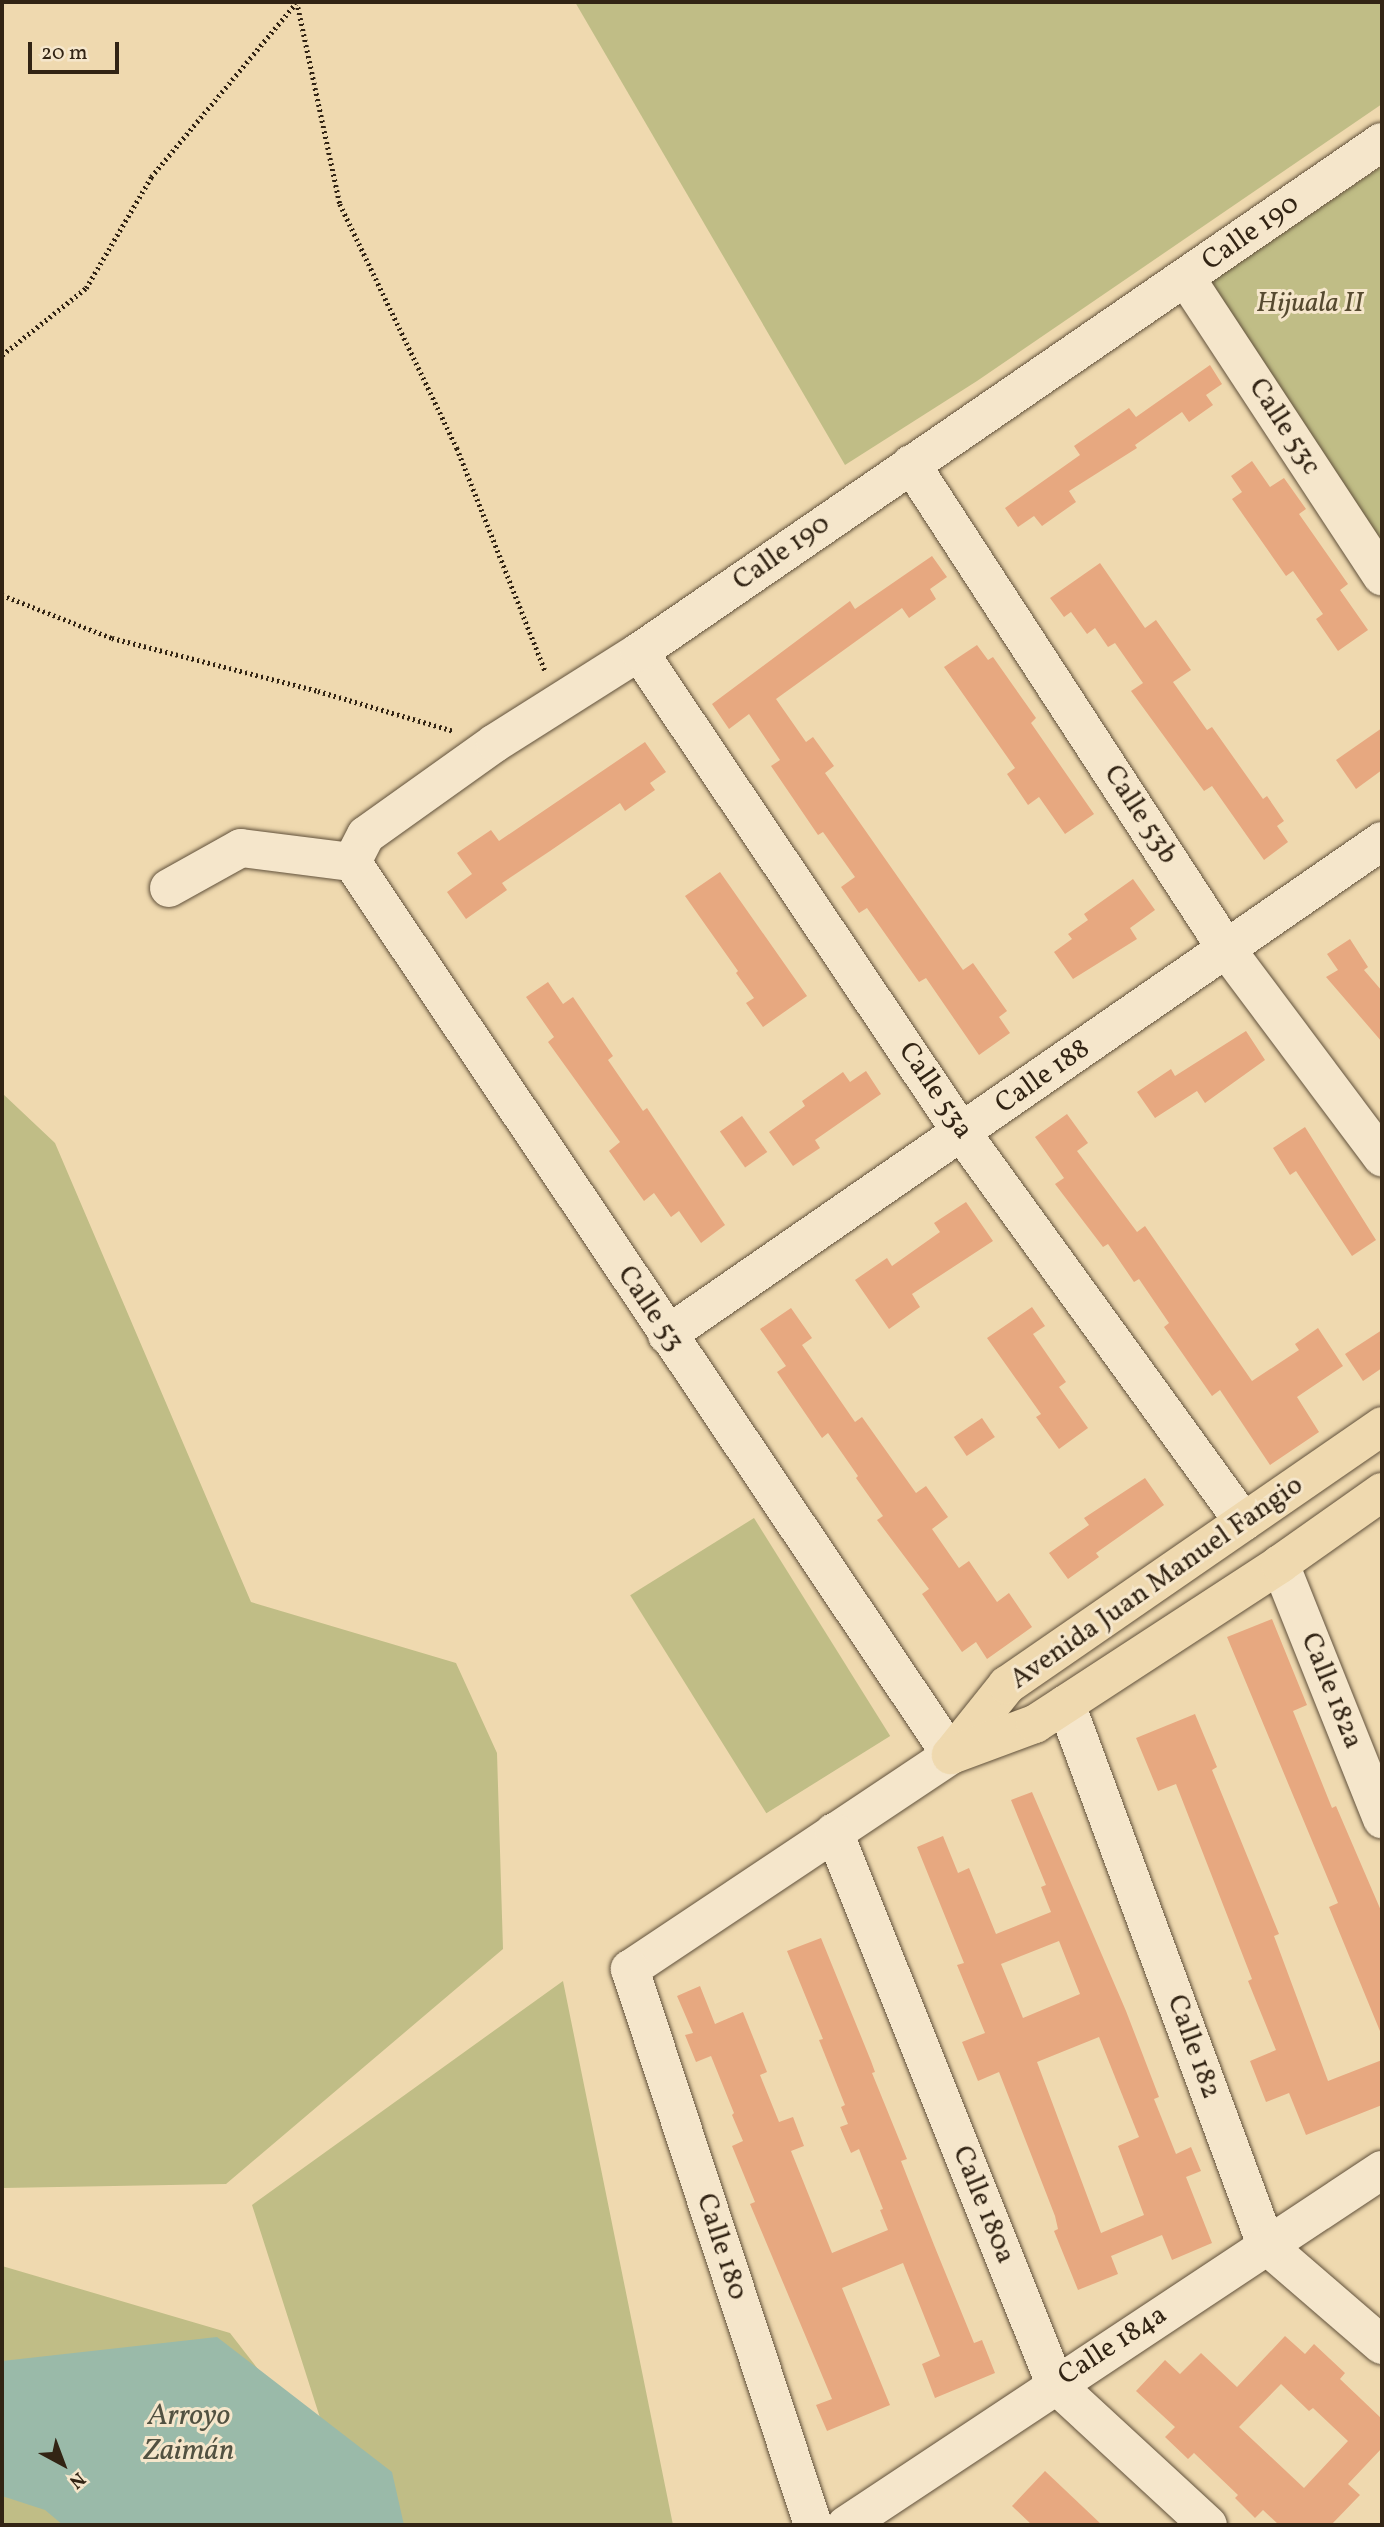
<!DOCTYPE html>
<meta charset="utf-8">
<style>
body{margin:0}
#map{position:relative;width:1384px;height:2527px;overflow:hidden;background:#efd9af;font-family:Vollkorn,serif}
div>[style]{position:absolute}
.green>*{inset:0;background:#c0bd86;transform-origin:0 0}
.water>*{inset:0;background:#9abaa9}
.building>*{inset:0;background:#e7a880;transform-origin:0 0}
.path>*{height:4.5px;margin-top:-2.25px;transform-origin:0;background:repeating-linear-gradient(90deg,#322414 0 2px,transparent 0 5.5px)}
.roads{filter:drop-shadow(0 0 2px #61513b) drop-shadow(0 0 2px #61513b)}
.minor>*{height:38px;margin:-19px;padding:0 19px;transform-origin:19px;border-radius:19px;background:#f5e6cb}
.major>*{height:38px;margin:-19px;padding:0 19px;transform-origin:19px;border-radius:19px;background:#efd9af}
span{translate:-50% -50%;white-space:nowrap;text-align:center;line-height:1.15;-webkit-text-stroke:6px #f5e6cb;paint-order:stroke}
.street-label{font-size:28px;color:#322414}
.park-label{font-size:28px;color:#564a30;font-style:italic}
.water-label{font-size:30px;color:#515141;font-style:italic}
.frame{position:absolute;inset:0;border:4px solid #322414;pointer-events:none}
.north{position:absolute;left:28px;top:2429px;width:70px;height:70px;-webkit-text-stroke:5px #f5e6cb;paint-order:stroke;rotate:139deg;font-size:19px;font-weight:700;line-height:28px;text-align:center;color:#322414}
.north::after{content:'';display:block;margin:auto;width:24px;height:32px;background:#322414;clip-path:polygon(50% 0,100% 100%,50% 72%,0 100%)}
.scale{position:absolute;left:28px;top:42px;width:91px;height:32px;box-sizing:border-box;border:4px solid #322414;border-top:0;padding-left:9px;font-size:21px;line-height:24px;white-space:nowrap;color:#322414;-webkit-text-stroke:5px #f5e6cb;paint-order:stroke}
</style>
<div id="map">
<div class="green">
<div style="clip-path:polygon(575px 2px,1382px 2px,1382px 104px,977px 381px,845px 465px)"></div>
<div style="clip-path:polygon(1382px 166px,1382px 542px,1208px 284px)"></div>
<div style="clip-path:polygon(2px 1093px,55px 1143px,251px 1602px,456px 1663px,497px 1753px,503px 1949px,226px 2184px,2px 2188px)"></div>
<div style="left:754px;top:1518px;width:257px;height:146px;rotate:58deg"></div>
<div style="clip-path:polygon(563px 1981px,673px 2525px,2px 2525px,2px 2266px,230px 2333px,337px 2471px,252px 2205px)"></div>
</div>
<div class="water">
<div style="clip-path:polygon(217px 2337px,392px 2472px,404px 2525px,63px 2525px,45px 2510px,2px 2496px,2px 2361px)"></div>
</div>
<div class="building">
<div style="clip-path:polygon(1210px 365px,1222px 384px,1206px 395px,1213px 405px,1189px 422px,1182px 412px,1135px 445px,1137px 448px,1069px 491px,1076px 502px,1042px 526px,1034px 516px,1018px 527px,1005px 508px,1080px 455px,1074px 446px,1129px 408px,1136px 417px)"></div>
<div style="clip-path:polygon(1252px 461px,1270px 487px,1284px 478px,1306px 509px,1299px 514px,1348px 584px,1340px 590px,1368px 630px,1338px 651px,1316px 619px,1323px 614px,1293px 571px,1286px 576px,1232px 499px,1242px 492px,1231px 476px)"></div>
<div style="clip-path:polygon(932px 556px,947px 577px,930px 589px,936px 599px,909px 618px,902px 608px,776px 699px,806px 742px,813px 737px,834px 766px,825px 773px,963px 970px,973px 963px,1007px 1011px,999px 1017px,1010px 1033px,979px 1055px,926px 978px,919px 982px,867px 908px,859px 913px,841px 887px,855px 877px,823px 832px,818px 835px,771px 766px,780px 760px,749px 714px,729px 729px,712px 704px,850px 601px,855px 609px)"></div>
<div style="clip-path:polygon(1100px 563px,1145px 628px,1156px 620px,1191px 670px,1173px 682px,1207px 730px,1212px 727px,1263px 799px,1267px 796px,1284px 821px,1277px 826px,1288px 842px,1264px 860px,1212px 786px,1204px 791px,1131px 691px,1143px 683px,1115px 643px,1108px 647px,1095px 628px,1087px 634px,1071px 612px,1064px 617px,1050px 598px)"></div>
<div style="clip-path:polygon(977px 645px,988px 660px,993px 657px,1036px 718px,1031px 723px,1094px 814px,1065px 834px,1039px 797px,1028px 805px,1007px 774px,1015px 768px,944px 667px)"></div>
<div style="clip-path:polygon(1382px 728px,1382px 770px,1356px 789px,1336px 760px)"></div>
<div style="clip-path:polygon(645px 742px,666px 772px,650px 783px,655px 790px,625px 811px,620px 803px,550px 851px,502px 883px,507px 890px,466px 919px,447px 892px,472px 874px,457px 853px,491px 830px,499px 841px)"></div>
<div style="clip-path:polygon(720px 872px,807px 996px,763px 1027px,746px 1003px,754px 998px,736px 973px,738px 971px,685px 896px)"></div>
<div style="clip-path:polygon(1133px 879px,1155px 910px,1130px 928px,1137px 939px,1073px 979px,1054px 952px,1072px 939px,1068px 934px,1088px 920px,1084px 914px)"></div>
<div style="clip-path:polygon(1350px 939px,1368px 967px,1364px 970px,1382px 991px,1382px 1042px,1326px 977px,1338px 970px,1327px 954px)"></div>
<div style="clip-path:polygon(548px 982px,563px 1004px,573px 997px,613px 1056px,608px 1060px,643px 1111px,647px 1108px,725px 1225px,701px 1243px,679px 1211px,671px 1217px,654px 1193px,644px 1201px,609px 1151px,620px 1142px,548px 1042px,554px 1037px,526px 997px)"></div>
<div style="clip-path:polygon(1246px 1031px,1265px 1060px,1205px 1103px,1197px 1091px,1155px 1118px,1137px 1092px,1171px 1069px,1175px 1076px)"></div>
<div style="clip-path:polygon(866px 1071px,881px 1094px,815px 1140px,820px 1148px,793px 1166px,769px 1132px,805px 1106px,802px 1101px,843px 1072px,850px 1082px)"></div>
<div style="clip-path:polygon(1067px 1114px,1088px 1143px,1077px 1151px,1137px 1232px,1145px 1226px,1252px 1381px,1299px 1350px,1295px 1344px,1318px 1328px,1343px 1366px,1297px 1397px,1319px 1432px,1270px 1465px,1220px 1390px,1212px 1396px,1164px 1327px,1169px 1323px,1139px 1279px,1134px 1282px,1108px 1244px,1103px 1247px,1055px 1184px,1064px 1178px,1035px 1137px)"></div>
<div style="left:742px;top:1116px;width:44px;height:27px;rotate:55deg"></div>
<div style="clip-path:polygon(1305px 1127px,1376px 1240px,1352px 1256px,1296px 1171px,1290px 1175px,1273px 1148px)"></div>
<div style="clip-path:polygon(966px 1202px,993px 1241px,912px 1294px,920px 1307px,889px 1329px,855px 1280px,887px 1258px,892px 1266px,940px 1232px,934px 1223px)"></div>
<div style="clip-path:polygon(1032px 1307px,1045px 1326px,1033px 1334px,1066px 1382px,1059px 1387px,1088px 1428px,1059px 1449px,1036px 1417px,1041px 1414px,987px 1338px)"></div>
<div style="clip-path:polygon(791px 1308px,812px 1338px,802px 1345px,855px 1422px,862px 1417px,916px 1493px,926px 1486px,948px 1517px,932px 1529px,959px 1568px,969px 1561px,997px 1602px,1009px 1593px,1032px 1627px,987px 1659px,976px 1642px,962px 1652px,922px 1594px,929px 1589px,877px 1520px,883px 1516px,856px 1478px,858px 1476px,828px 1433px,822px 1438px,777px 1372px,786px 1366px,760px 1329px)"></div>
<div style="clip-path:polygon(1382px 1330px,1382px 1368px,1363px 1381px,1345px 1354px)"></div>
<div style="left:982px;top:1418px;width:23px;height:34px;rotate:56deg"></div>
<div style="clip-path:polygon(1145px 1478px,1164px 1505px,1096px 1553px,1099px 1557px,1068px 1579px,1049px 1553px,1089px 1525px,1084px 1518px)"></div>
<div style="clip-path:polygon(1272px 1619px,1307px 1705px,1293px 1711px,1332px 1808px,1336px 1806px,1382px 1913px,1382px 2036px,1329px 1907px,1338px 1903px,1227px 1637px)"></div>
<div style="clip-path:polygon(1195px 1714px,1217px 1767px,1212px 1770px,1279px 1934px,1274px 1936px,1328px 2081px,1382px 2060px,1382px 2105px,1306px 2135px,1289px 2093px,1266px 2102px,1250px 2061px,1276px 2050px,1248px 1981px,1252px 1979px,1176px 1784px,1158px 1791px,1136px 1738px)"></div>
<div style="clip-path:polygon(evenodd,1032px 1792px,1126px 2011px,1159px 2097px,1154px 2099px,1176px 2154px,1191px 2147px,1201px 2171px,1186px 2177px,1212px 2243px,1172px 2260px,1162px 2235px,1111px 2256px,1118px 2274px,1078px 2290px,1054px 2231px,1058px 2229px,1055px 2216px,999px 2072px,978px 2081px,962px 2042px,985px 2033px,957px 1965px,964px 1963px,917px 1847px,943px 1836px,958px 1873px,969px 1868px,996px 1934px,1051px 1912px,1041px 1887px,1046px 1885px,1011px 1800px,1032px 1792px,1059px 1941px,1080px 1994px,1023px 2018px,1001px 1964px,1059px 1941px,1032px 1792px,1099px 2037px,1139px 2137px,1118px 2146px,1144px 2215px,1101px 2233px,1037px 2062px,1099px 2037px)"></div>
<div style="clip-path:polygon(821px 1938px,871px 2061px,875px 2072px,872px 2073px,907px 2159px,901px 2161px,934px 2245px,974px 2343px,982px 2340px,995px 2373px,935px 2398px,922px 2364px,940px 2356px,903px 2263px,842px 2288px,890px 2405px,827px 2431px,816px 2405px,832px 2399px,750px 2204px,755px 2202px,732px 2146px,743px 2141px,732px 2115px,734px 2113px,711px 2056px,696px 2062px,685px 2035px,693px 2033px,677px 1996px,700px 1986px,715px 2024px,743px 2012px,767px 2072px,760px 2075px,779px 2122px,793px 2117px,804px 2146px,791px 2151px,832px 2253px,888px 2230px,880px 2210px,883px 2209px,859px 2149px,851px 2153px,840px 2127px,848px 2124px,841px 2107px,845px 2105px,819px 2040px,823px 2039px,787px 1951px)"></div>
<div style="clip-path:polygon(evenodd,1285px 2336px,1305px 2354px,1314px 2344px,1345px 2373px,1340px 2379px,1382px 2419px,1382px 2448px,1348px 2484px,1360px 2495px,1331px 2525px,1279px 2525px,1263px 2510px,1255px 2518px,1235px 2498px,1238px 2495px,1194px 2453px,1188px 2459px,1165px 2437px,1175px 2427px,1136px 2391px,1165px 2360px,1180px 2374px,1201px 2353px,1237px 2387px,1285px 2336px,1281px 2384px,1309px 2411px,1313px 2408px,1348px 2441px,1304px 2488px,1239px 2427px,1281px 2384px)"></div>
<div style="clip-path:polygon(1045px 2471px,1102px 2525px,1032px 2525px,1012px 2506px)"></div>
</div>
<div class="path">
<div style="left:297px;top:2px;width:207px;rotate:78deg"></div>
<div style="left:340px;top:204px;width:271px;rotate:64.4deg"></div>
<div style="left:457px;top:448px;width:239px;rotate:68.4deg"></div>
<div style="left:2px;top:355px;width:107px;rotate:-38.6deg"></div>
<div style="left:86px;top:288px;width:129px;rotate:-59.6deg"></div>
<div style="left:151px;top:177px;width:226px;rotate:-50.2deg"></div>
<div style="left:2px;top:595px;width:118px;rotate:21.4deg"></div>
<div style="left:112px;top:638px;width:213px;rotate:14.4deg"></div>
<div style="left:318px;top:691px;width:142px;rotate:16.4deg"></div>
</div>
<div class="roads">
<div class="minor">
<div style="left:1186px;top:278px;width:357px;rotate:56.7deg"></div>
<div style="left:911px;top:464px;width:580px;rotate:56.97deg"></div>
<div style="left:1227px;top:950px;width:259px;rotate:53.2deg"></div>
<div style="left:639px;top:652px;width:579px;rotate:56.12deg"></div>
<div style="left:962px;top:1133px;width:480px;rotate:54.1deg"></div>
<div style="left:352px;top:862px;width:1075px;rotate:56.15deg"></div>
<div style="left:951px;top:1755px;width:386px;rotate:146.3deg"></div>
<div style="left:630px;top:1969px;width:585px;rotate:71.78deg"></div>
<div style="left:352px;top:862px;width:30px;rotate:-63deg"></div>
<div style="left:366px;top:835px;width:158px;rotate:-35.5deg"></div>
<div style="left:495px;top:743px;width:170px;rotate:-32.3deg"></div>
<div style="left:639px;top:652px;width:901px;rotate:-34.47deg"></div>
<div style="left:169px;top:888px;width:82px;rotate:-29.1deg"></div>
<div style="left:241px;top:848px;width:112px;rotate:7.2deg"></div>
<div style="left:667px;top:1335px;width:869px;rotate:-34.64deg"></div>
<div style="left:1280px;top:1564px;width:275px;rotate:68.2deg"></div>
<div style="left:1066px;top:1704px;width:577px;rotate:69.71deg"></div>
<div style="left:1266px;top:2245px;width:153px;rotate:40.8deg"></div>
<div style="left:834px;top:1832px;width:595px;rotate:68.18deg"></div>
<div style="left:1055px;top:2384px;width:208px;rotate:42.7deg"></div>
<div style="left:846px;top:2525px;width:643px;rotate:-33.52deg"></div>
</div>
<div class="major">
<div style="left:951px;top:1755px;width:90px;rotate:-51.3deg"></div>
<div style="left:1007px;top:1685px;width:456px;rotate:-34.6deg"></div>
<div style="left:951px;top:1755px;width:90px;rotate:-20.3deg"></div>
<div style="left:1035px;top:1724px;width:293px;rotate:-33.1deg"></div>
<div style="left:1280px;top:1564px;width:125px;rotate:-35.2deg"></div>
</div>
</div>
<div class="street-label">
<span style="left:1251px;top:233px;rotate:-35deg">Calle 190</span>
<span style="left:1284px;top:427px;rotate:57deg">Calle 53c</span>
<span style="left:782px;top:553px;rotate:-35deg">Calle 190</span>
<span style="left:1140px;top:815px;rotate:57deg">Calle 53b</span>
<span style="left:1043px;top:1077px;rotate:-35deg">Calle 188</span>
<span style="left:935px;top:1091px;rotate:56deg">Calle 53a</span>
<span style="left:650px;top:1309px;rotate:56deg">Calle 53</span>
<span style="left:1157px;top:1583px;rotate:-35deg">Avenida Juan Manuel Fangio</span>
<span style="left:1331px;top:1691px;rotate:68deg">Calle 182a</span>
<span style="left:1193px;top:2047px;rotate:70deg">Calle 182</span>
<span style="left:983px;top:2205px;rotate:68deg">Calle 180a</span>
<span style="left:721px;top:2247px;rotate:72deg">Calle 180</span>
<span style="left:1113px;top:2346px;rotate:-33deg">Calle 184a</span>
</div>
<div class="park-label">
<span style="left:1310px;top:304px">Hijuala II</span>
</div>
<div class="water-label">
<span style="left:189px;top:2433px">Arroyo<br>Zaimán</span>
</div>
<div class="frame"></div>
<div class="north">N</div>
<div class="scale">20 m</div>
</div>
